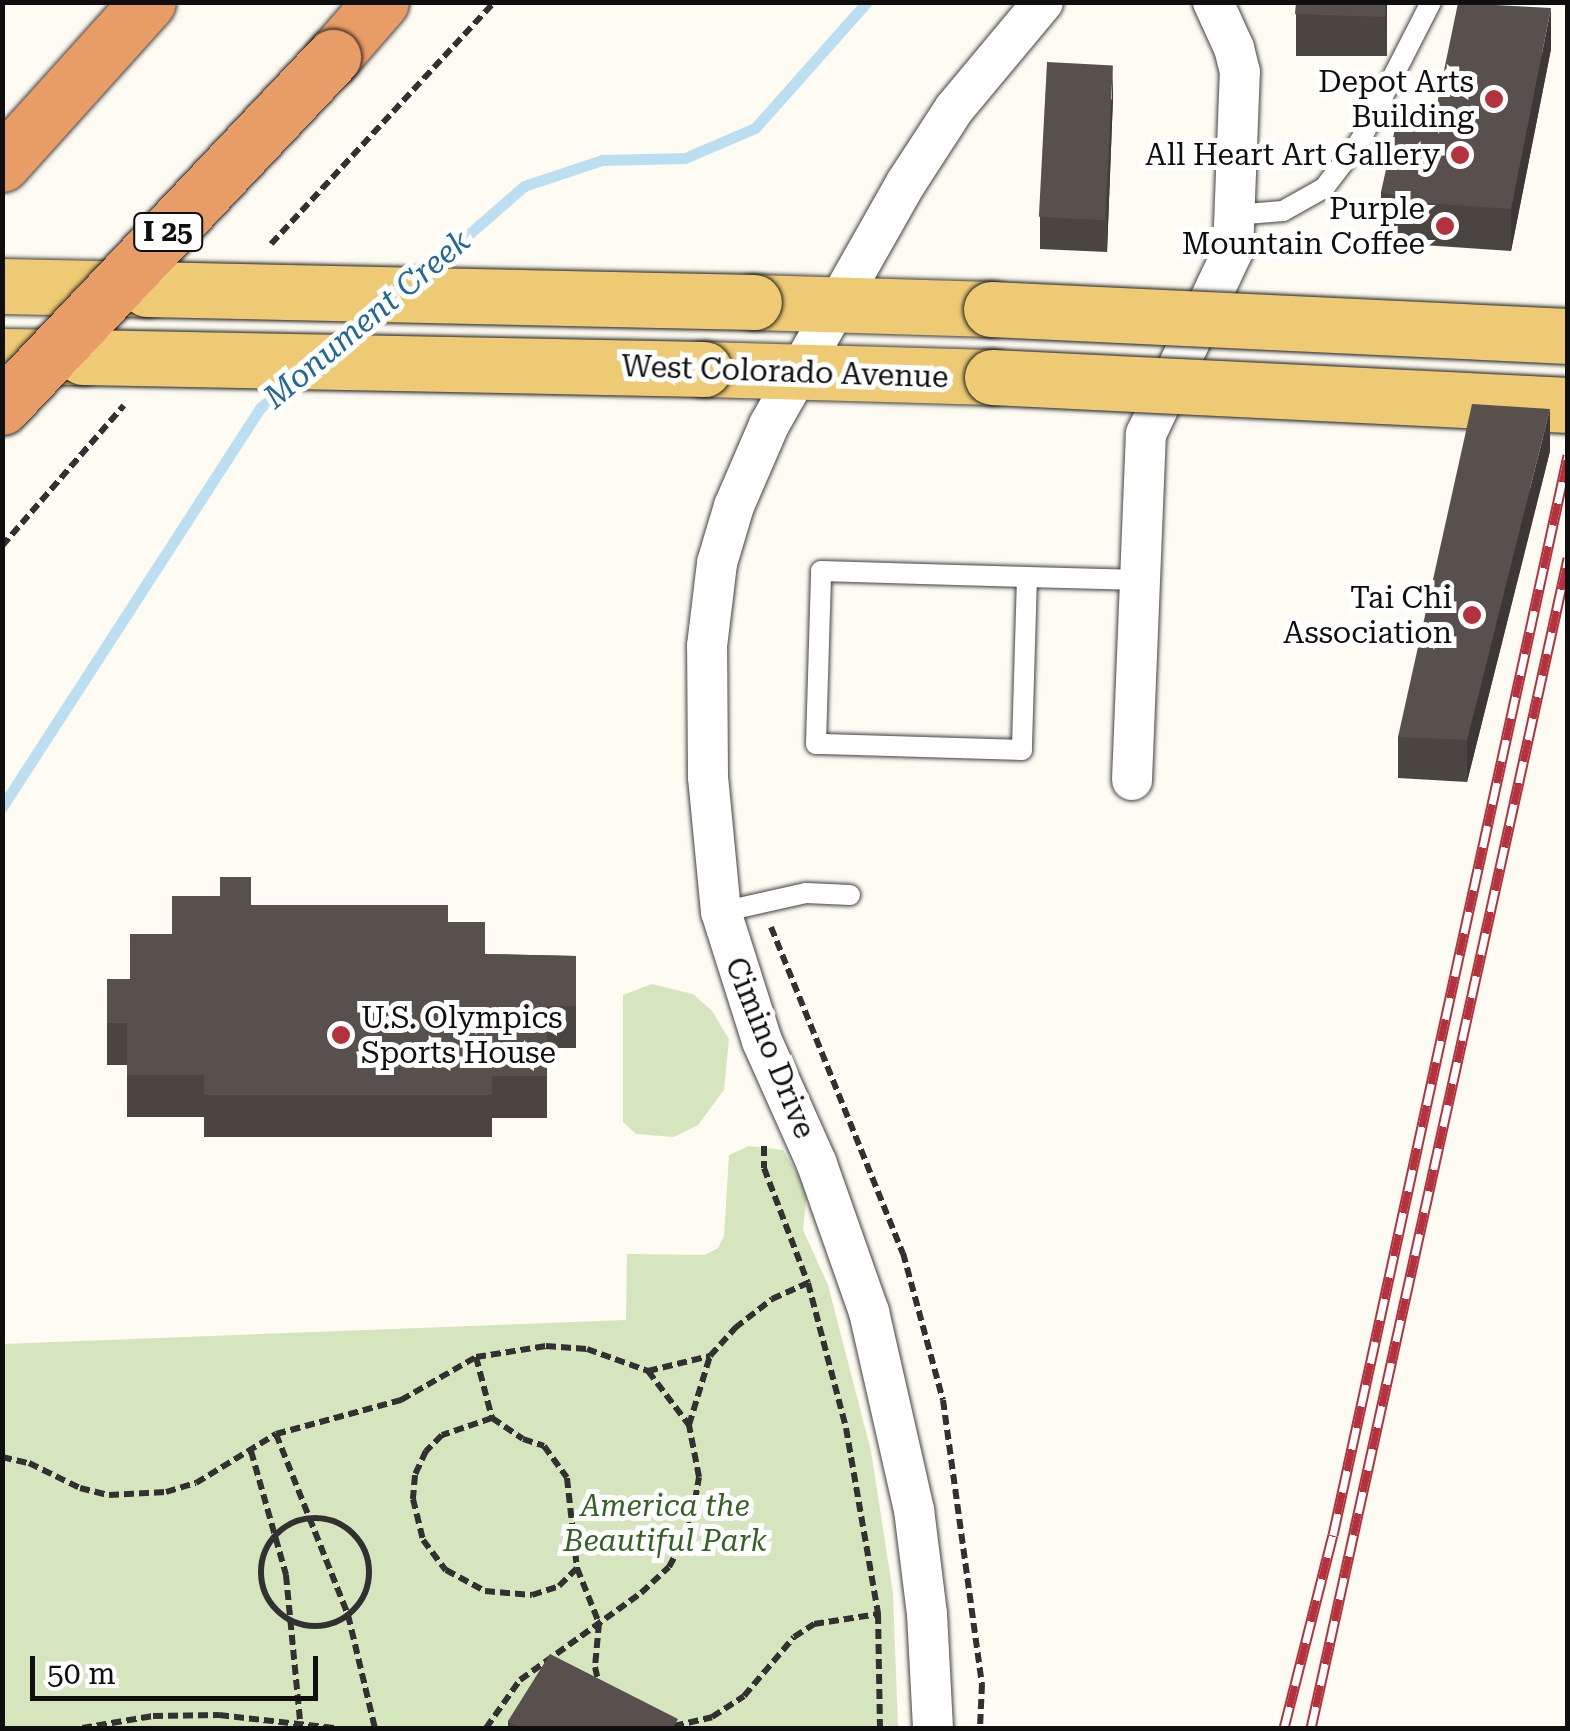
<!DOCTYPE html>
<style>
body{margin:0}
#map{position:relative;width:1570px;height:1731px;overflow:hidden;background:#fefbf3;font-family:"Roboto Serif",serif}
div>[style]{position:absolute}
.green>*{inset:0;background:#d5e6be}
.stream>*{height:11px;margin:-5.5px;padding:0 5.5px;transform-origin:5.5px;border-radius:5.5px;background:#bbdff1}
.path>*{height:6px;margin-top:-3px;transform-origin:0;background:repeating-linear-gradient(90deg,#313131 0 10px,transparent 0 15px)}
.path>.ring{margin:-3px;padding:0;box-sizing:content-box;background:none;border:6px solid #313131;border-radius:50%}
.roads{filter:drop-shadow(0 0 2px #424242) drop-shadow(0 0 2px #424242)}
.service>*{height:20px;margin:-10px;padding:0 10px;transform-origin:10px;border-radius:10px;background:#fff}
.minor>*{height:40px;margin:-20px;padding:0 20px;transform-origin:20px;border-radius:20px;background:#fff}
.primary>*{height:55px;margin:-27.5px;padding:0 27.5px;transform-origin:27.5px;border-radius:27.5px;background:#edca73}
.motorway>*{height:55px;margin:-27.5px;padding:0 27.5px;transform-origin:27.5px;border-radius:27.5px;background:#e89c66}
.rail>*{height:11px;margin-top:-5.5px;transform-origin:0;background:repeating-linear-gradient(90deg,#fff 0 22px,#b4323e 0 44px);box-sizing:border-box;border-block:2px solid #b4323e}
.bridges{filter:drop-shadow(0 0 2px #202020) drop-shadow(0 0 2px #202020)}
.primary-bridge>*{height:55px;margin:-27.5px;padding:0 27.5px;transform-origin:27.5px;border-radius:27.5px;background:#edca73}
.motorway-bridge>*{height:55px;margin:-27.5px;padding:0 27.5px;transform-origin:27.5px;border-radius:27.5px;background:#e89c66}
.wall>*{inset:0;background:#4b4541;transform-origin:0 0}
.shaded-wall>*{inset:0;background:#3d3835}
.building>*{inset:0;background:#57504c;transform-origin:0 0}
.dots>*{width:28px;height:28px;translate:-50% -50%;box-sizing:border-box;border:5px solid #fff;border-radius:50%}
span{translate:-50% -50%;white-space:nowrap;text-align:center;line-height:1.15;-webkit-text-stroke:10px #fff;paint-order:stroke}
.shield-label span{padding:2px 8px;background:#fff;border:2px solid;border-radius:8px;-webkit-text-stroke-width:0}
.shield-label{font-size:28px;color:#0f0f0f;font-weight:700}
.poi-label{font-size:30px;color:#0f0f0f}
.right{translate:-100% -50%;text-align:right}
.left{translate:0 -50%;text-align:left}
.street-label{font-size:30px;color:#0f0f0f}
.park-label{font-size:30px;color:#346224;font-style:italic}
.water-label{font-size:32px;color:#226998;font-style:italic}
.frame{position:absolute;inset:0;border:5px solid #0f0f0f;pointer-events:none}
.scale{position:absolute;left:30px;top:1656px;width:288px;height:45px;box-sizing:border-box;border:5px solid #0f0f0f;border-top:0;padding-left:12px;font-size:30px;line-height:35px;white-space:nowrap;color:#0f0f0f;-webkit-text-stroke:8px #fff;paint-order:stroke}
</style>
<div id="map">
<div class="green">
<div style="clip-path:polygon(652px 984px,693px 994px,712px 1011px,729px 1039px,724px 1090px,698px 1125px,674px 1137px,636px 1134px,623px 1122px,623px 995px)"></div>
<div style="clip-path:polygon(749px 1146px,783px 1150px,807px 1190px,803px 1230px,828px 1285px,871px 1451px,893px 1593px,898px 1728px,3px 1728px,2px 1344px,626px 1320px,627px 1254px,705px 1255px,718px 1248px,724px 1236px,729px 1155px)"></div>
</div>
<div class="stream">
<div style="left:421px;top:276px;width:137px;rotate:-41.1deg"></div>
<div style="left:524px;top:186px;width:82px;rotate:-18.4deg"></div>
<div style="left:602px;top:160px;width:83px;rotate:-1.4deg"></div>
<div style="left:685px;top:158px;width:76px;rotate:-23.2deg"></div>
<div style="left:755px;top:128px;width:169px;rotate:-48.4deg"></div>
<div style="left:340px;top:342px;width:46px;rotate:-38.9deg"></div>
<div style="left:2px;top:807px;width:475px;rotate:-57.1deg"></div>
<div style="left:260px;top:408px;width:45px;rotate:-39.6deg"></div>
</div>
<div class="path">
<div style="left:271px;top:244px;width:329px;rotate:-47.3deg"></div>
<div style="left:2px;top:546px;width:186px;rotate:-49.1deg"></div>
<div style="left:771px;top:927px;width:352px;rotate:68deg"></div>
<div style="left:903px;top:1253px;width:152px;rotate:74.8deg"></div>
<div style="left:943px;top:1400px;width:287px;rotate:82.2deg"></div>
<div style="left:982px;top:1684px;width:44px;rotate:92.6deg"></div>
<div style="left:764px;top:1146px;width:22px;rotate:90deg"></div>
<div style="left:764px;top:1168px;width:123px;rotate:69.1deg"></div>
<div style="left:808px;top:1283px;width:150px;rotate:75.3deg"></div>
<div style="left:846px;top:1428px;width:189px;rotate:80.2deg"></div>
<div style="left:878px;top:1614px;width:114px;rotate:89deg"></div>
<div style="left:476px;top:1357px;width:63px;rotate:75.3deg"></div>
<div style="left:492px;top:1418px;width:37px;rotate:34deg"></div>
<div style="left:523px;top:1439px;width:22px;rotate:18deg"></div>
<div style="left:544px;top:1446px;width:39px;rotate:54deg"></div>
<div style="left:567px;top:1478px;width:91px;rotate:83.7deg"></div>
<div style="left:577px;top:1568px;width:59px;rotate:68.2deg"></div>
<div style="left:599px;top:1623px;width:44px;rotate:95.2deg"></div>
<div style="left:595px;top:1667px;width:17px;rotate:77deg"></div>
<div style="left:648px;top:1371px;width:64px;rotate:-13.6deg"></div>
<div style="left:492px;top:1418px;width:53px;rotate:161.2deg"></div>
<div style="left:442px;top:1435px;width:23px;rotate:135deg"></div>
<div style="left:426px;top:1451px;width:26px;rotate:115deg"></div>
<div style="left:415px;top:1475px;width:24px;rotate:95deg"></div>
<div style="left:413px;top:1499px;width:42px;rotate:76.3deg"></div>
<div style="left:423px;top:1540px;width:38px;rotate:53deg"></div>
<div style="left:446px;top:1570px;width:44px;rotate:28.3deg"></div>
<div style="left:485px;top:1591px;width:47px;rotate:4.9deg"></div>
<div style="left:532px;top:1595px;width:28px;rotate:-18deg"></div>
<div style="left:559px;top:1586px;width:25px;rotate:-45deg"></div>
<div style="left:276px;top:1434px;width:195px;rotate:68.3deg"></div>
<div style="left:348px;top:1615px;width:116px;rotate:76.6deg"></div>
<div style="left:251px;top:1451px;width:129px;rotate:74.2deg"></div>
<div style="left:286px;top:1575px;width:147px;rotate:84.5deg"></div>
<div style="left:2px;top:1457px;width:28px;rotate:13deg"></div>
<div style="left:29px;top:1463px;width:57px;rotate:26.1deg"></div>
<div style="left:80px;top:1488px;width:30px;rotate:14deg"></div>
<div style="left:109px;top:1495px;width:57px;rotate:-3deg"></div>
<div style="left:166px;top:1492px;width:31px;rotate:-17deg"></div>
<div style="left:196px;top:1483px;width:94px;rotate:-31.5deg"></div>
<div style="left:276px;top:1434px;width:130px;rotate:-15.2deg"></div>
<div style="left:401px;top:1400px;width:86px;rotate:-29.8deg"></div>
<div style="left:476px;top:1357px;width:71px;rotate:-8.9deg"></div>
<div style="left:546px;top:1346px;width:41px;rotate:4.2deg"></div>
<div style="left:587px;top:1349px;width:65px;rotate:19.8deg"></div>
<div style="left:648px;top:1371px;width:68px;rotate:52.8deg"></div>
<div class="ring" style="left:261px;top:1518px;width:102px;height:102px"></div>
<div style="left:674px;top:1726px;width:39px;rotate:-13deg"></div>
<div style="left:712px;top:1717px;width:38px;rotate:-33deg"></div>
<div style="left:744px;top:1696px;width:77px;rotate:-49.7deg"></div>
<div style="left:794px;top:1637px;width:24px;rotate:-33deg"></div>
<div style="left:814px;top:1624px;width:65px;rotate:-8.9deg"></div>
<div style="left:82px;top:1728px;width:72px;rotate:-9.6deg"></div>
<div style="left:153px;top:1716px;width:66px;rotate:-0.9deg"></div>
<div style="left:219px;top:1715px;width:116px;rotate:6.4deg"></div>
<div style="left:486px;top:1728px;width:59px;rotate:-54.7deg"></div>
<div style="left:520px;top:1680px;width:149px;rotate:-35.7deg"></div>
<div style="left:641px;top:1593px;width:38px;rotate:-43deg"></div>
<div style="left:669px;top:1567px;width:40px;rotate:-62deg"></div>
<div style="left:688px;top:1532px;width:33px;rotate:-78deg"></div>
<div style="left:695px;top:1500px;width:23px;rotate:-80deg"></div>
<div style="left:699px;top:1477px;width:53px;rotate:-100.9deg"></div>
<div style="left:689px;top:1425px;width:72px;rotate:-73.1deg"></div>
<div style="left:710px;top:1356px;width:38px;rotate:-48deg"></div>
<div style="left:735px;top:1328px;width:47px;rotate:-38.1deg"></div>
<div style="left:772px;top:1299px;width:42px;rotate:-24.1deg"></div>
</div>
<div class="roads">
<div class="service">
<div style="left:1234px;top:215px;width:49px;rotate:-4.7deg"></div>
<div style="left:1283px;top:211px;width:47px;rotate:-29.3deg"></div>
<div style="left:1324px;top:188px;width:59px;rotate:-52.5deg"></div>
<div style="left:1360px;top:141px;width:156px;rotate:-62.9deg"></div>
<div style="left:1027px;top:577px;width:173px;rotate:91.7deg"></div>
<div style="left:1022px;top:750px;width:206px;rotate:-178.3deg"></div>
<div style="left:816px;top:744px;width:173px;rotate:-88.3deg"></div>
<div style="left:821px;top:571px;width:101px;rotate:1.7deg"></div>
<div style="left:922px;top:574px;width:105px;rotate:1.6deg"></div>
<div style="left:1027px;top:577px;width:114px;rotate:1.5deg"></div>
<div style="left:721px;top:912px;width:87px;rotate:-12.6deg"></div>
<div style="left:806px;top:893px;width:44px;rotate:2.6deg"></div>
</div>
<div class="minor">
<div style="left:1132px;top:780px;width:346px;rotate:-87.7deg"></div>
<div style="left:1146px;top:434px;width:203px;rotate:-64.6deg"></div>
<div style="left:1233px;top:251px;width:179px;rotate:-87.8deg"></div>
<div style="left:1240px;top:72px;width:25px;rotate:-104deg"></div>
<div style="left:1234px;top:48px;width:51px;rotate:-114.5deg"></div>
<div style="left:933px;top:1728px;width:114px;rotate:-93deg"></div>
<div style="left:927px;top:1614px;width:105px;rotate:-97.1deg"></div>
<div style="left:914px;top:1510px;width:203px;rotate:-102.8deg"></div>
<div style="left:869px;top:1312px;width:157px;rotate:-109.4deg"></div>
<div style="left:817px;top:1164px;width:135px;rotate:-114.1deg"></div>
<div style="left:762px;top:1041px;width:135px;rotate:-107.6deg"></div>
<div style="left:721px;top:912px;width:136px;rotate:-95.5deg"></div>
<div style="left:708px;top:777px;width:131px;rotate:-90.4deg"></div>
<div style="left:707px;top:646px;width:84px;rotate:-83.1deg"></div>
<div style="left:717px;top:563px;width:59px;rotate:-73.4deg"></div>
<div style="left:734px;top:506px;width:88px;rotate:-66.6deg"></div>
<div style="left:769px;top:425px;width:278px;rotate:-60.5deg"></div>
<div style="left:906px;top:183px;width:88px;rotate:-57deg"></div>
<div style="left:954px;top:109px;width:139px;rotate:-50.2deg"></div>
</div>
<div class="primary">
<div style="left:2px;top:286px;width:145px;rotate:1.2deg"></div>
<div style="left:754px;top:302px;width:237px;rotate:1.7deg"></div>
<div style="left:2px;top:356px;width:81px;rotate:0.7deg"></div>
<div style="left:704px;top:369px;width:288px;rotate:1.6deg"></div>
</div>
<div class="motorway">
<div style="left:333px;top:57px;width:73px;rotate:-48.9deg"></div>
<div style="left:2px;top:164px;width:218px;rotate:-48deg"></div>
</div>
</div>
<div class="rail">
<div style="left:1284px;top:1728px;width:199px;rotate:-75.8deg"></div>
<div style="left:1333px;top:1535px;width:1105px;rotate:-77.72deg"></div>
<div style="left:1311px;top:1728px;width:1198px;rotate:-77.61deg"></div>
</div>
<div class="bridges">
<div class="primary-bridge">
<div style="left:147px;top:289px;width:607px;rotate:1.23deg"></div>
<div style="left:991px;top:309px;width:578px;rotate:2.68deg"></div>
<div style="left:83px;top:357px;width:621px;rotate:1.11deg"></div>
<div style="left:992px;top:377px;width:577px;rotate:2.78deg"></div>
</div>
<div class="motorway-bridge">
<div style="left:2px;top:407px;width:482px;rotate:-46.6deg"></div>
</div>
</div>
<div class="wall">
<div style="left:1296px;top:2px;width:91px;height:54px"></div>
<div style="clip-path:polygon(1551px 49px,1511px 251px,1423px 245px,1381px 234px,1381px 192px,1435px 114px)"></div>
<div style="clip-path:polygon(1113px 97px,1107px 252px,1040px 249px,1040px 217px)"></div>
<div style="clip-path:polygon(1550px 451px,1467px 782px,1398px 778px,1398px 737px)"></div>
<div style="clip-path:polygon(251px 905px,448px 922px,485px 954px,576px 956px,576px 1048px,547px 1048px,547px 1118px,492px 1118px,492px 1137px,204px 1137px,204px 1117px,127px 1117px,127px 1065px,107px 1065px,107px 979px,130px 979px,172px 934px)"></div>
<div style="clip-path:polygon(508px 1721px,678px 1728px,508px 1728px)"></div>
</div>
<div class="shaded-wall">
<div style="clip-path:polygon(1386px 2px,1387px 2px,1385px 58px)"></div>
<div style="clip-path:polygon(1551px 8px,1551px 49px,1511px 251px,1511px 209px)"></div>
<div style="clip-path:polygon(1113px 65px,1113px 97px,1107px 252px,1107px 220px)"></div>
<div style="clip-path:polygon(1550px 409px,1550px 451px,1467px 782px,1467px 740px)"></div>
</div>
<div class="building">
<div style="clip-path:polygon(1296px 2px,1386px 2px,1385px 17px,1295px 14px)"></div>
<div style="clip-path:polygon(1458px 3px,1551px 8px,1511px 209px,1423px 203px,1381px 192px,1400px 106px,1435px 114px)"></div>
<div style="left:1047px;top:62px;width:66px;height:155px;rotate:3deg"></div>
<div style="clip-path:polygon(1472px 404px,1550px 409px,1467px 740px,1398px 737px)"></div>
<div style="clip-path:polygon(220px 877px,251px 877px,251px 905px,448px 905px,448px 922px,485px 922px,485px 954px,576px 956px,576px 1006px,547px 1006px,547px 1076px,492px 1076px,492px 1095px,204px 1095px,204px 1075px,127px 1075px,127px 1023px,107px 1023px,107px 979px,130px 979px,130px 934px,172px 934px,172px 896px,220px 896px)"></div>
<div style="clip-path:polygon(550px 1654px,678px 1719px,673px 1728px,519px 1728px,508px 1721px)"></div>
</div>
<div class="dots">
<div style="left:1494px;top:99px;background:#b4323e"></div>
<div style="left:1460px;top:155px;background:#b4323e"></div>
<div style="left:1445px;top:226px;background:#b4323e"></div>
<div style="left:1472px;top:615px;background:#b4323e"></div>
<div style="left:341px;top:1035px;background:#b4323e"></div>
</div>
<div class="shield-label">
<span style="left:168px;top:232px">I 25</span>
</div>
<div class="poi-label">
<span class="right" style="left:1474px;top:99px">Depot Arts<br>Building</span>
<span class="right" style="left:1440px;top:155px">All Heart Art Gallery</span>
<span class="right" style="left:1425px;top:226px">Purple<br>Mountain Coffee</span>
<span class="right" style="left:1452px;top:615px">Tai Chi<br>Association</span>
<span class="left" style="left:361px;top:1035px">U.S. Olympics<br>Sports House</span>
</div>
<div class="street-label">
<span style="left:785px;top:372px;rotate:2deg">West Colorado Avenue</span>
<span style="left:770px;top:1048px;rotate:68deg">Cimino Drive</span>
</div>
<div class="park-label">
<span style="left:665px;top:1523px">America the<br>Beautiful Park</span>
</div>
<div class="water-label">
<span style="left:367px;top:319px;rotate:-40deg">Monument Creek</span>
</div>
<div class="frame"></div>
<div class="scale">50 m</div>
</div>
